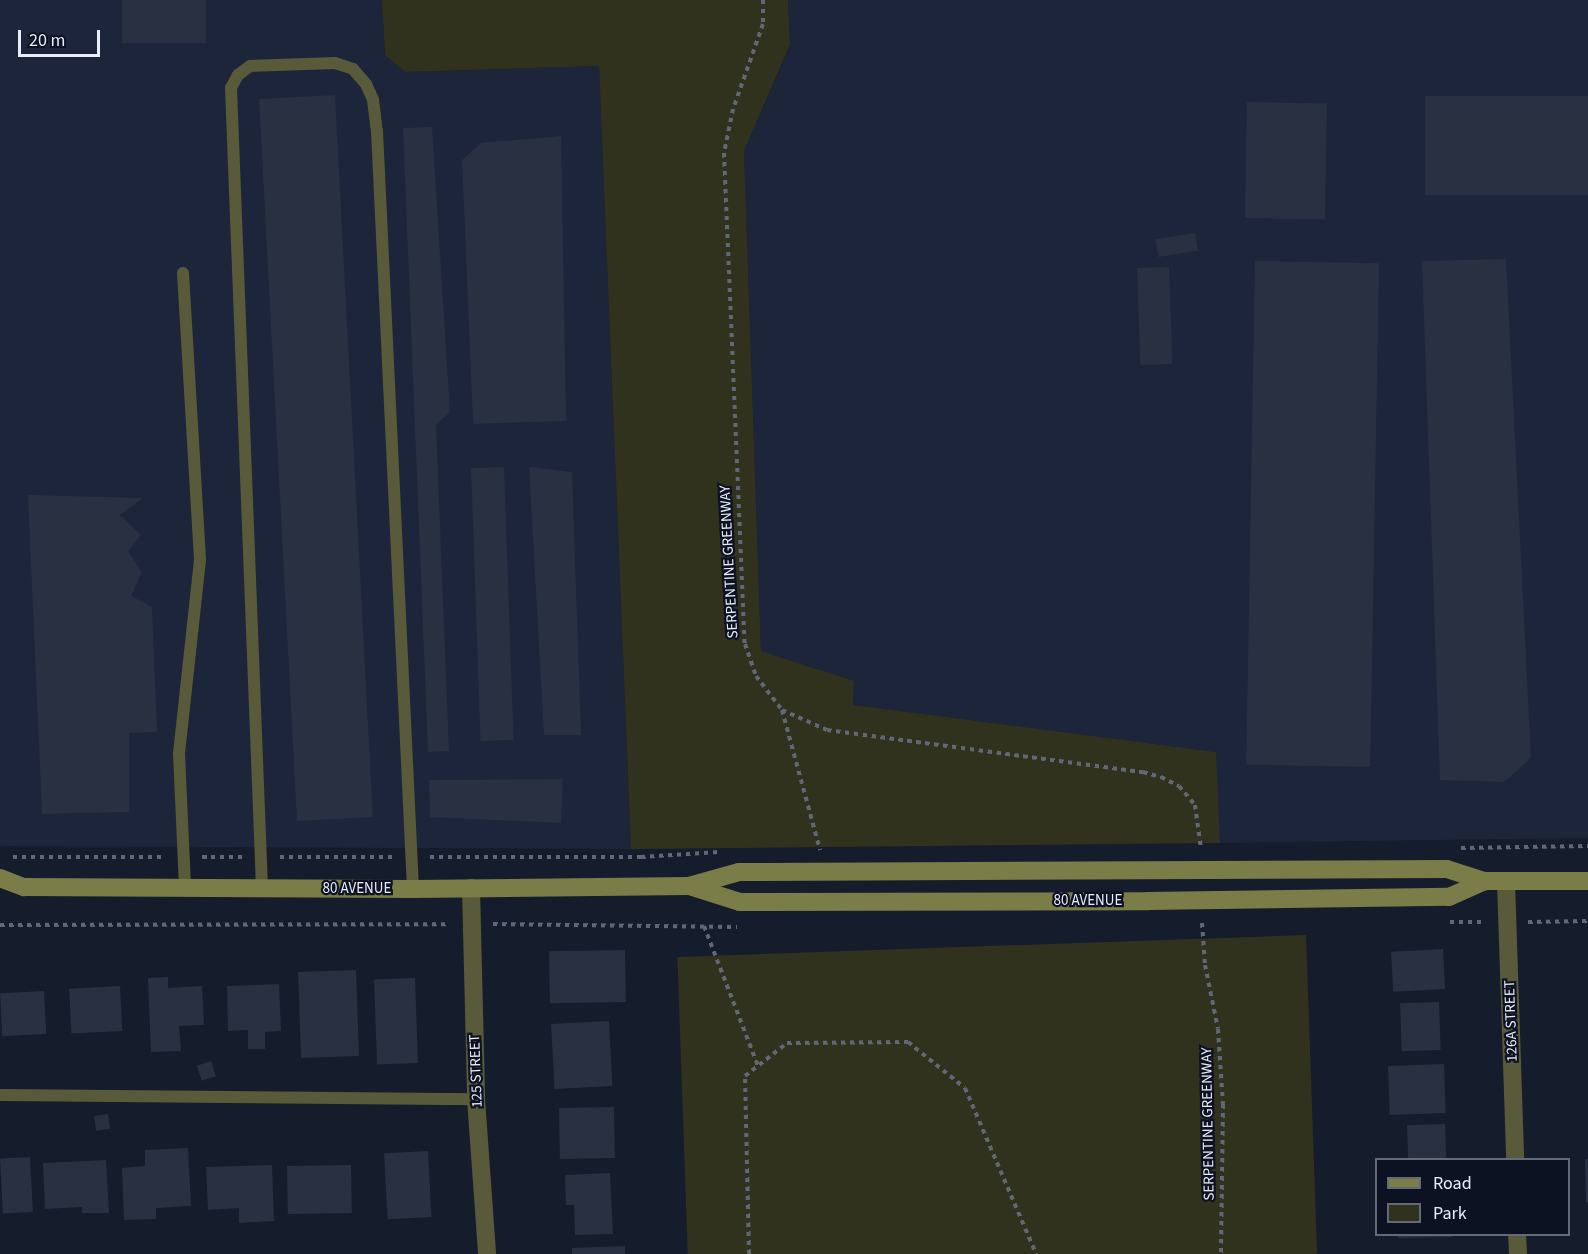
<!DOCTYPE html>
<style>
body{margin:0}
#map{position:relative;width:1588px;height:1254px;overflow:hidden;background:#151c2c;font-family:"Source Sans 3",sans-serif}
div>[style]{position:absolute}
.built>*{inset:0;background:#1c253a}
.green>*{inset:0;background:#30321d;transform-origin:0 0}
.building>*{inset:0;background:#293041;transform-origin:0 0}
.path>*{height:4px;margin-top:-2px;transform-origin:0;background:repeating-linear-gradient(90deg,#616776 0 4.5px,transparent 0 9px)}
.lane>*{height:12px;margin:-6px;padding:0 6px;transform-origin:6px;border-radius:6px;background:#585a39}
.street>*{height:18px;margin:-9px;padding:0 9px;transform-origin:9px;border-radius:9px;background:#585a39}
.secondary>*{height:18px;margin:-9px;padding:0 9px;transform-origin:9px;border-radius:9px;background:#7a7d47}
span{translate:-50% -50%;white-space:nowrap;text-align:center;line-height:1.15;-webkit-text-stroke:4.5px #0d1222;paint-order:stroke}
.street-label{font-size:15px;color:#e8edf9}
.legend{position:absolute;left:1375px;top:1158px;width:195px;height:78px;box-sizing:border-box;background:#0d1222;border:2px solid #656a78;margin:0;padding:8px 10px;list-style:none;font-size:18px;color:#e8edf9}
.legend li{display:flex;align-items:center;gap:12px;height:30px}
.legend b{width:30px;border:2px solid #656a78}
.scale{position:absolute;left:18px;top:30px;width:82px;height:27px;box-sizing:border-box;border:3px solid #e8edf9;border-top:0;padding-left:8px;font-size:18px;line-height:21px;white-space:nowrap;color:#e8edf9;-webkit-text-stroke:4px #0d1222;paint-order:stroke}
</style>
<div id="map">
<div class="built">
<div style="clip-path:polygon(0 0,382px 0,385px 55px,405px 72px,599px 66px,631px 849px,0 846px)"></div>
<div style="clip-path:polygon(788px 0,1588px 0,1588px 838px,1220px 843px,1215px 752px,853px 705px,854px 681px,761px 651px,744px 151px,790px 46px)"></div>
</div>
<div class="green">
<div style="clip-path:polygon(382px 0,788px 0,790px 45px,744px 151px,761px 651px,854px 681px,853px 705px,1216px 752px,1220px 843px,631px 849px,599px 66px,405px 72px,385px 55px)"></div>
<div style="left:1306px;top:935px;width:319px;height:629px;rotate:88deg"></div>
</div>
<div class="building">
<div style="left:122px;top:0;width:84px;height:43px"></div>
<div style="left:335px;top:95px;width:723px;height:76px;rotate:87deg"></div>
<div style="left:1588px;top:96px;width:99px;height:163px;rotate:90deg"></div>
<div style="left:1247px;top:102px;width:80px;height:116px;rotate:1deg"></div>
<div style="clip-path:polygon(432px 127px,450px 412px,436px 425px,449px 751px,428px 752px,403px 128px)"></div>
<div style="clip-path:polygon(561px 136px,566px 421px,473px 424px,462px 160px,481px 143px)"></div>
<div style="left:1195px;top:233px;width:18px;height:40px;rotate:81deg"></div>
<div style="clip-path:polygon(1506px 259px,1531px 758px,1504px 782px,1440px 780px,1422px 261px)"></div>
<div style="left:1255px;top:261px;width:124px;height:504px;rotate:1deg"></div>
<div style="left:1169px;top:267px;width:97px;height:32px;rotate:88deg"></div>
<div style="left:504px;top:467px;width:273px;height:33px;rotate:88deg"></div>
<div style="clip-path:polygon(529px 467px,572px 472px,581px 735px,544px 735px)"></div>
<div style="clip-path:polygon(28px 495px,143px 498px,120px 515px,141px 535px,128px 551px,142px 572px,131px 596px,152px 607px,157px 732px,129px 733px,129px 812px,42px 814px)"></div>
<div style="clip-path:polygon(563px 779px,561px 823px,430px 817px,429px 780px)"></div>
<div style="left:1443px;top:949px;width:40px;height:52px;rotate:87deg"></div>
<div style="left:625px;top:950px;width:52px;height:76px;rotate:89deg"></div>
<div style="left:356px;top:970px;width:86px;height:58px;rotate:88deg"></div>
<div style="clip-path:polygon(168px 977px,168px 988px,202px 986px,204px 1025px,179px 1026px,181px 1051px,151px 1052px,148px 978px)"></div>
<div style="left:415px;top:978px;width:85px;height:41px;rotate:88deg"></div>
<div style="clip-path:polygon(279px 984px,281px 1031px,265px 1032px,265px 1049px,248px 1049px,248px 1030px,228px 1031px,227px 986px)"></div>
<div style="left:120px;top:986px;width:45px;height:51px;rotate:87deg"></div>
<div style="left:44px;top:991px;width:43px;height:44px;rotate:87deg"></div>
<div style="left:1439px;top:1002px;width:48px;height:39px;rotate:88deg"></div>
<div style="left:609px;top:1021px;width:65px;height:58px;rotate:87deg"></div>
<div style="left:211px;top:1061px;width:16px;height:15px;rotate:72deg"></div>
<div style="left:1444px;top:1064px;width:49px;height:56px;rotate:88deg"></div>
<div style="left:614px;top:1107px;width:51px;height:55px;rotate:89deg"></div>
<div style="left:108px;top:1114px;width:15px;height:14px;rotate:82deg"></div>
<div style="left:1445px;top:1124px;width:36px;height:38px;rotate:88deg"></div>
<div style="clip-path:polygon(188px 1148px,191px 1206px,156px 1208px,156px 1219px,124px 1220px,122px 1168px,145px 1166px,145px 1150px)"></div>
<div style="left:428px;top:1151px;width:66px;height:44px;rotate:87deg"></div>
<div style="left:30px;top:1157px;width:55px;height:30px;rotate:87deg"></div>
<div style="clip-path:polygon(1585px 1159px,1588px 1159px,1588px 1202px,1586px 1202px)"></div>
<div style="clip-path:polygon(106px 1160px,109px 1213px,82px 1213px,82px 1207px,45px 1209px,43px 1163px)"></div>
<div style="clip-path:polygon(272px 1165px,274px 1221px,239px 1223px,239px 1208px,208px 1210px,206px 1167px)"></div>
<div style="left:351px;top:1165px;width:48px;height:64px;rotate:89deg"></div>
<div style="clip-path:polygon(610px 1173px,613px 1234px,575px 1235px,574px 1205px,566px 1205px,565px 1175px)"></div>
<div style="clip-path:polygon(1398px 1234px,1452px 1234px,1452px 1237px,1398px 1238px)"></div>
<div style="clip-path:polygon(625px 1246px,625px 1254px,572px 1254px,572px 1248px)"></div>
</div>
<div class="path">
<div style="left:763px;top:0;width:24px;rotate:90deg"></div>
<div style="left:763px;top:24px;width:90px;rotate:109.4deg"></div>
<div style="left:733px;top:109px;width:45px;rotate:101.6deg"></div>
<div style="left:724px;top:153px;width:491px;rotate:87.6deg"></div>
<div style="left:745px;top:644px;width:34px;rotate:71deg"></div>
<div style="left:756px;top:676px;width:43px;rotate:52.6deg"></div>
<div style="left:782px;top:710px;width:49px;rotate:24deg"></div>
<div style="left:827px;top:730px;width:319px;rotate:7.6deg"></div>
<div style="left:1143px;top:772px;width:19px;rotate:16deg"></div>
<div style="left:1161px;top:777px;width:20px;rotate:27deg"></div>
<div style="left:1179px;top:786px;width:25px;rotate:50deg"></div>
<div style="left:1195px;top:805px;width:44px;rotate:82.2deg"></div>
<div style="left:782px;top:710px;width:145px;rotate:74.8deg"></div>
<div style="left:1461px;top:848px;width:127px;rotate:-0.9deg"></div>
<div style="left:13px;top:857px;width:151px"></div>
<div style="left:202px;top:857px;width:40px"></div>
<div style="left:280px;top:857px;width:112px"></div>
<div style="left:430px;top:857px;width:211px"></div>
<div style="left:641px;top:857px;width:78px;rotate:-3.7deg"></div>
<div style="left:1450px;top:922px;width:34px"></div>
<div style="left:1528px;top:922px;width:60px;rotate:-1deg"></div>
<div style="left:1202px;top:923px;width:42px;rotate:85.9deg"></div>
<div style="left:1205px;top:965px;width:65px;rotate:78.5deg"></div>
<div style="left:1218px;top:1029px;width:75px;rotate:86.2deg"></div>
<div style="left:1223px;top:1104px;width:150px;rotate:90.8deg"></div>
<div style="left:493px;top:924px;width:244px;rotate:0.7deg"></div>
<div style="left:0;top:925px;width:449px;rotate:-0.1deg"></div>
<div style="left:704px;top:926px;width:150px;rotate:68.9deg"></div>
<div style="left:749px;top:1254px;width:178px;rotate:-91.3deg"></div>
<div style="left:745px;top:1076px;width:53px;rotate:-38.2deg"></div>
<div style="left:787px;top:1043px;width:121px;rotate:-0.5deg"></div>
<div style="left:908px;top:1042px;width:73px;rotate:38.9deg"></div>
<div style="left:965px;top:1088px;width:181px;rotate:66.8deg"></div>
</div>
<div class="lane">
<div style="left:183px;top:273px;width:288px;rotate:86.6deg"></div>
<div style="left:200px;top:560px;width:195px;rotate:96.2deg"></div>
<div style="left:179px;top:754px;width:134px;rotate:87.4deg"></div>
<div style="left:262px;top:888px;width:801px;rotate:-92.22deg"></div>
<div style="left:231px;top:88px;width:15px;rotate:-62deg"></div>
<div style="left:238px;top:75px;width:15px;rotate:-37deg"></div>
<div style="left:250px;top:66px;width:85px;rotate:-2deg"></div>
<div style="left:335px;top:63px;width:19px;rotate:18deg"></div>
<div style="left:353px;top:69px;width:20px;rotate:49deg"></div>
<div style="left:366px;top:84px;width:17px;rotate:66deg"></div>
<div style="left:373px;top:100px;width:31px;rotate:83deg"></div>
<div style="left:377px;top:131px;width:759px;rotate:87.28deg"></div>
<div style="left:0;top:1095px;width:476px;rotate:0.5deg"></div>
</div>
<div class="street">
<div style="left:1506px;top:882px;width:278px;rotate:88.1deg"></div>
<div style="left:471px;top:888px;width:211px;rotate:88.6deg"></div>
<div style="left:476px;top:1099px;width:155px;rotate:85.9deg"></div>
<div style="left:1517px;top:1234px;width:20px;rotate:87deg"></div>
</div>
<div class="secondary">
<div style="left:0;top:878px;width:26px;rotate:21deg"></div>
<div style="left:24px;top:887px;width:389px;rotate:0.3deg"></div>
<div style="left:413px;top:889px;width:276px;rotate:-0.6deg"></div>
<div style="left:689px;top:886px;width:52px;rotate:-15.6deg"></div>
<div style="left:739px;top:872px;width:708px;rotate:-0.24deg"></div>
<div style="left:1447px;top:869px;width:40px;rotate:18deg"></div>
<div style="left:1485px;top:881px;width:103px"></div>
<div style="left:689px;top:886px;width:53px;rotate:17.4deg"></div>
<div style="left:740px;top:902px;width:408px;rotate:-0.1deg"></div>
<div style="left:1148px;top:901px;width:301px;rotate:-0.8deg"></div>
<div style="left:1449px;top:897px;width:39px;rotate:-24deg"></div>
</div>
<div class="street-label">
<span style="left:729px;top:562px;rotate:-93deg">SERPENTINE GREENWAY</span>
<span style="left:357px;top:889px">80 AVENUE</span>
<span style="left:1088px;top:901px">80 AVENUE</span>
<span style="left:1511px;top:1021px;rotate:-92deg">126A STREET</span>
<span style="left:476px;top:1071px;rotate:-92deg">125 STREET</span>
<span style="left:1208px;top:1124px;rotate:-91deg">SERPENTINE GREENWAY</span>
</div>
<ul class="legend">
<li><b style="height:8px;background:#7a7d47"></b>Road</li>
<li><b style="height:16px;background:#30321d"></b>Park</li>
</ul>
<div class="scale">20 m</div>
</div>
